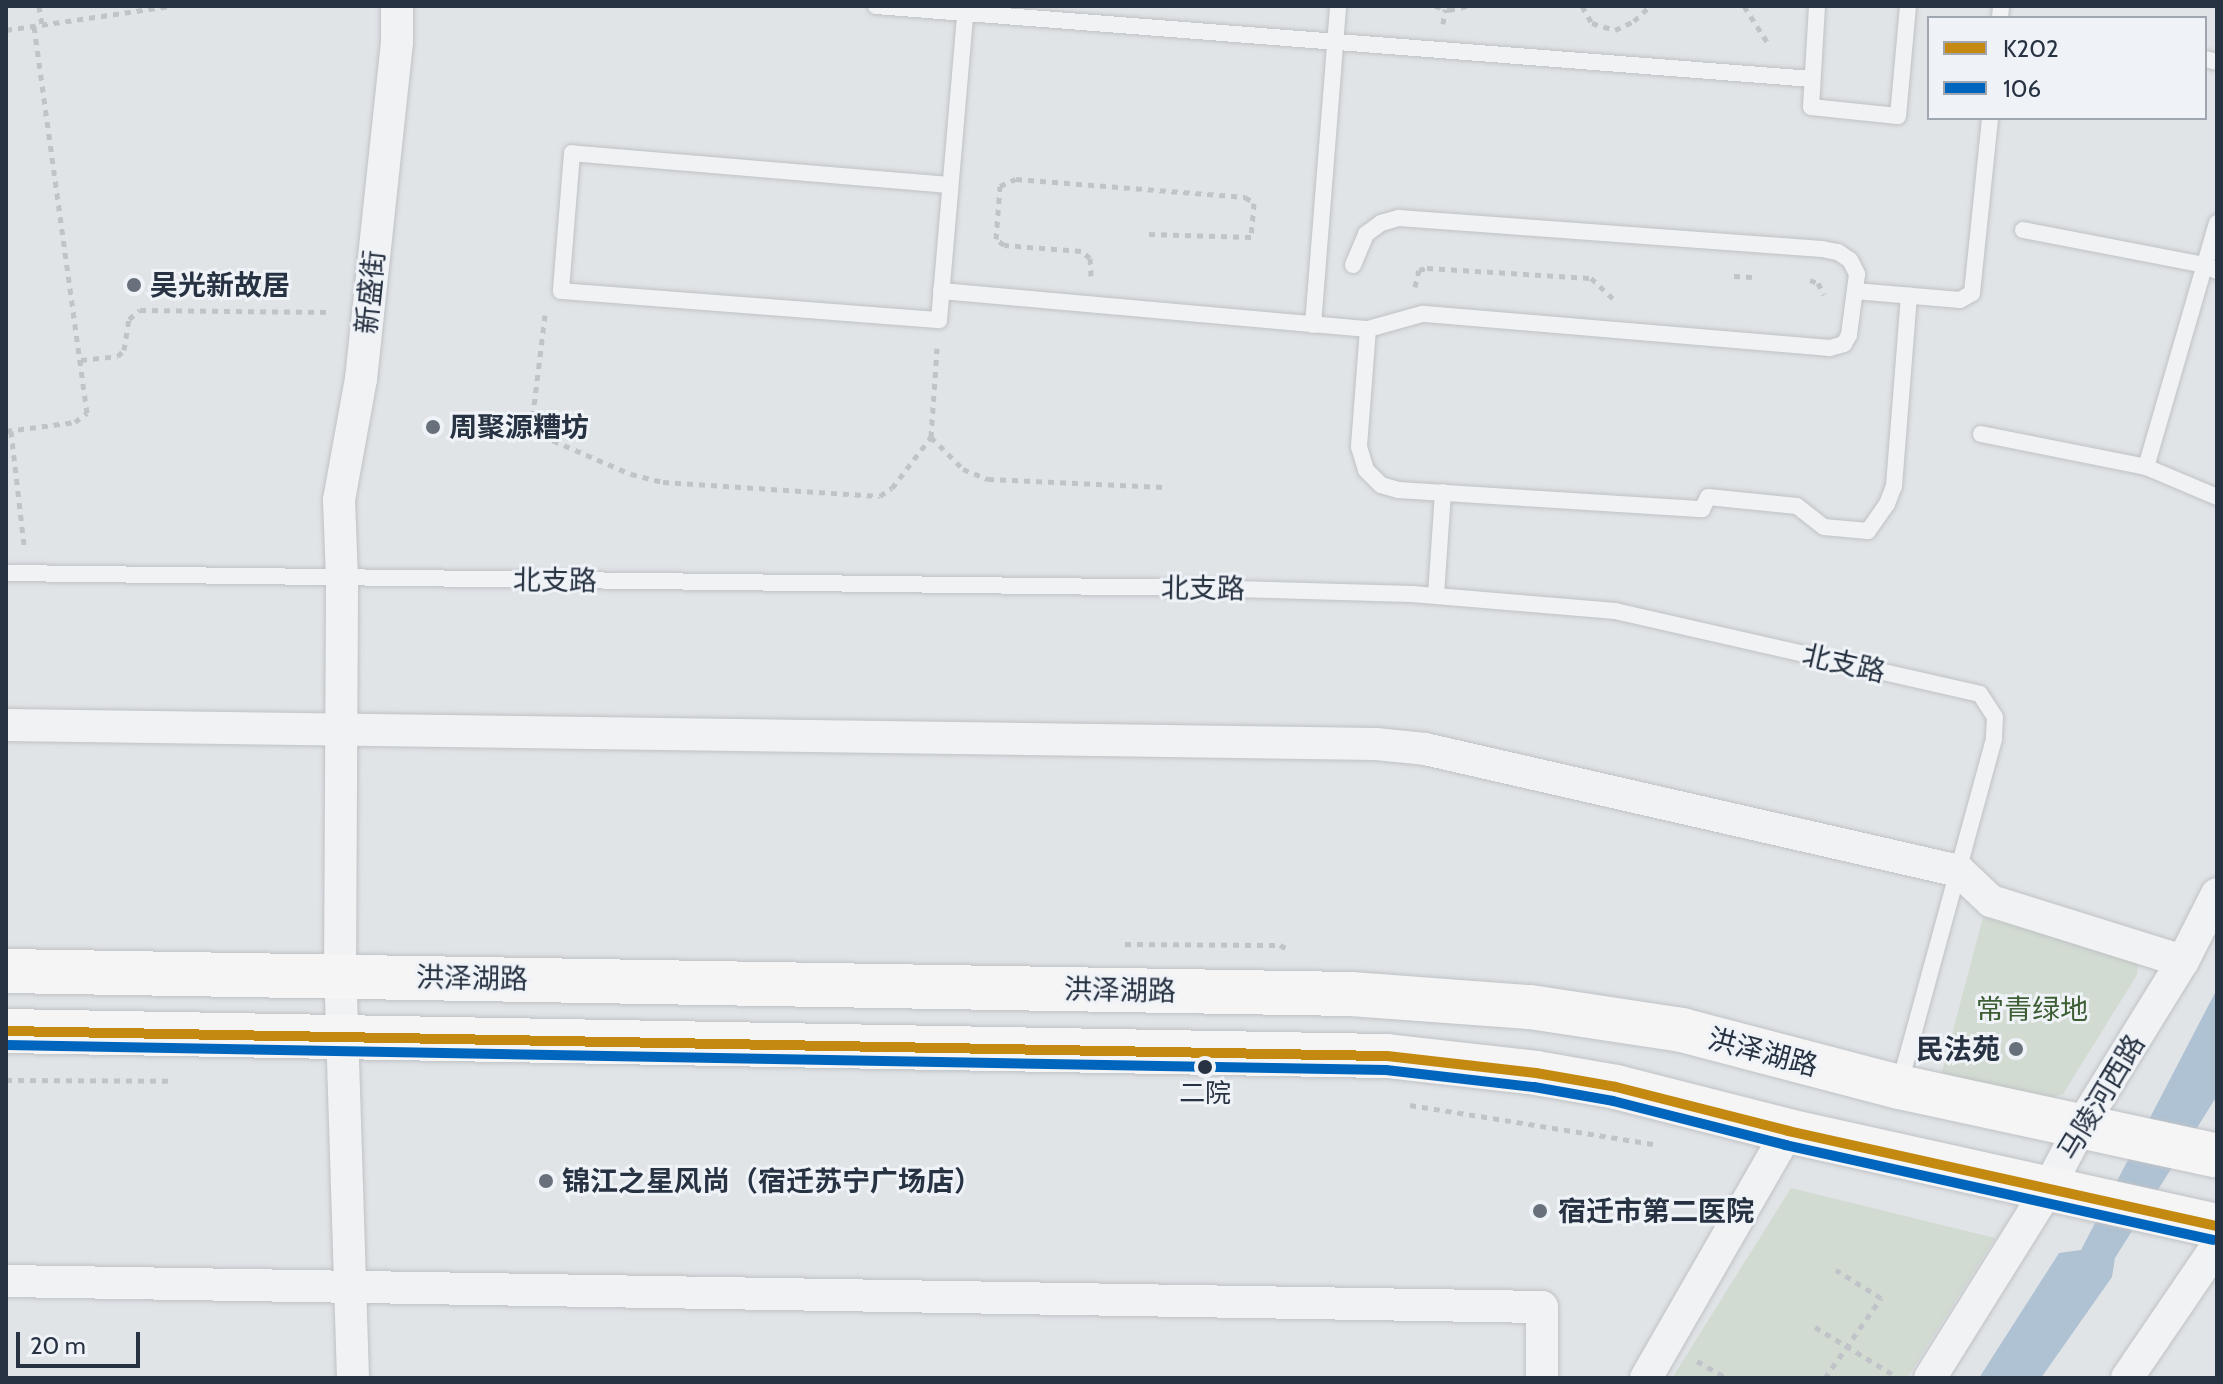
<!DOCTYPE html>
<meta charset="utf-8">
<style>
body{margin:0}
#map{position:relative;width:2223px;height:1384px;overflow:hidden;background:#e1e4e7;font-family:Cabin,"Noto Sans SC",sans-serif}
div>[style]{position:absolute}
.green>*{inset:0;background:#d2dbd2}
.water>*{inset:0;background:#aec2d4}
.path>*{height:5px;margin-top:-2.5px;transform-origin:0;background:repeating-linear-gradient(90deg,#c0c3c7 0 6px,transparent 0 12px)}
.roads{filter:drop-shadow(0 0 2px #bfc2c5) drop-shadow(0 0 2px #bfc2c5)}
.lane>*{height:16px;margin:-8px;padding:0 8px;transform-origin:8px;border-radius:8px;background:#f1f2f3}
.street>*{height:32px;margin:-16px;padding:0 16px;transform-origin:16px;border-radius:16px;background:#f1f2f3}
.primary>*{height:44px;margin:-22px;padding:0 22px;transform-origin:22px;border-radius:22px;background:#f5f5f6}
.bus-1>*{height:10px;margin:-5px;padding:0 5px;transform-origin:5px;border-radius:5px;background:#c38910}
.bus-2>*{height:10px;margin:-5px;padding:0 5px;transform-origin:5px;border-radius:5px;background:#0065bd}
.dots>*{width:22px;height:22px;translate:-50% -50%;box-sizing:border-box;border:4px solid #eff3f7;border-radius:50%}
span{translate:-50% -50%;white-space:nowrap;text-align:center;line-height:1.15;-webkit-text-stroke:6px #eff3f7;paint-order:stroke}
.bus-label{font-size:26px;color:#273242}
.poi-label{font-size:28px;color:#273242;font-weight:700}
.left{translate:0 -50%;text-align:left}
.right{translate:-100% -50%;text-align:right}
.street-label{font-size:28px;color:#273242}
.park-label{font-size:28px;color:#3d5e34}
.frame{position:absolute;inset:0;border:8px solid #273242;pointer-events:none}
.legend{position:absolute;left:1927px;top:16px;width:280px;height:104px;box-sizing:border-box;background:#eff3f7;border:2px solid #9fa6af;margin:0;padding:10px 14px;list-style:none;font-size:24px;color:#273242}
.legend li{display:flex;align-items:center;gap:16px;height:40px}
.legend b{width:40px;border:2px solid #9fa6af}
.scale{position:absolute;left:16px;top:1332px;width:124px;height:36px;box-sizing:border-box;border:4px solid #273242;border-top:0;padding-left:10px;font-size:24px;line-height:28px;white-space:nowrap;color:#273242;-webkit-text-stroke:6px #eff3f7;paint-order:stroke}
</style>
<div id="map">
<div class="green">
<div style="clip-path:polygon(1983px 917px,2132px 959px,2138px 966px,2137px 975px,2063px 1094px,2054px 1097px,1996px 1094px,1955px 1084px,1942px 1072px)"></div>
<div style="clip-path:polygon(1791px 1188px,1995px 1238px,1907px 1378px,1672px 1378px)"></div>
</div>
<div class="water">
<div style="clip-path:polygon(2217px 989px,2217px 1096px,2115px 1258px,2112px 1277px,2041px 1378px,1979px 1378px,2059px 1253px,2081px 1250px)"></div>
</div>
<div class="path">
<div style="left:39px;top:6px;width:18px;rotate:81deg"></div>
<div style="left:1435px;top:6px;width:15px;rotate:16deg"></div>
<div style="left:1449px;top:10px;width:18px;rotate:-13deg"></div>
<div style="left:1582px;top:6px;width:20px;rotate:60deg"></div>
<div style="left:1592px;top:23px;width:24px;rotate:17deg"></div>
<div style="left:1615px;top:30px;width:21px;rotate:-25deg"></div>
<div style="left:1634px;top:21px;width:22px;rotate:-43deg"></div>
<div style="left:1744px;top:6px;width:46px;rotate:57.3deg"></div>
<div style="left:1443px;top:24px;width:15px;rotate:-82deg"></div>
<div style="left:6px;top:30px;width:166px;rotate:-8.3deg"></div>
<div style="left:1091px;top:276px;width:18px;rotate:-93deg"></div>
<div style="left:1090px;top:258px;width:11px;rotate:-142deg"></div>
<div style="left:1081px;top:251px;width:77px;rotate:-175.5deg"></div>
<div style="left:1004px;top:245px;width:10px;rotate:-143deg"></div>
<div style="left:996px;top:239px;width:53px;rotate:-85.7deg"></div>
<div style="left:1000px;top:186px;width:17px;rotate:-24deg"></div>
<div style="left:1016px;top:179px;width:230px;rotate:4.5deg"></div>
<div style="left:1245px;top:197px;width:11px;rotate:34deg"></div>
<div style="left:1254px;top:203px;width:34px;rotate:95deg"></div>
<div style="left:1251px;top:237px;width:102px;rotate:-178.3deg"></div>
<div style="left:1734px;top:276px;width:18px;rotate:3deg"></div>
<div style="left:1810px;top:280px;width:9px;rotate:21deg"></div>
<div style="left:1818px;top:283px;width:13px;rotate:63deg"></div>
<div style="left:1415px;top:287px;width:17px;rotate:-77deg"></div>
<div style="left:1419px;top:270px;width:8px;rotate:-14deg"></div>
<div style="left:1427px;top:268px;width:164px;rotate:3.5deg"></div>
<div style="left:1591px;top:278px;width:33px;rotate:43deg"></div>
<div style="left:545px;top:315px;width:117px;rotate:96.9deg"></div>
<div style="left:531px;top:431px;width:109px;rotate:23.3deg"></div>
<div style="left:631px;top:474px;width:33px;rotate:14deg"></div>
<div style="left:663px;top:482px;width:217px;rotate:3.7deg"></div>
<div style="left:880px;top:496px;width:14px;rotate:-34deg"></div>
<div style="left:892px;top:488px;width:64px;rotate:-52.6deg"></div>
<div style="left:931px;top:437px;width:89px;rotate:-86.1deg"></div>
<div style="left:81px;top:360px;width:37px;rotate:-6deg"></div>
<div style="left:118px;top:356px;width:8px;rotate:-45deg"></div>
<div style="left:124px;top:350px;width:31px;rotate:-81deg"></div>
<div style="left:129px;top:319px;width:14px;rotate:-39deg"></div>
<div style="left:140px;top:310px;width:191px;rotate:0.6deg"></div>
<div style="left:6px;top:431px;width:70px;rotate:-7.4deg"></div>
<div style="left:75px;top:422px;width:15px;rotate:-37deg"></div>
<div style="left:87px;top:413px;width:391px;rotate:-97.8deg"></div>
<div style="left:11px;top:431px;width:115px;rotate:83.5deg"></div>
<div style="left:931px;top:437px;width:45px;rotate:45deg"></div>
<div style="left:963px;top:469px;width:27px;rotate:22deg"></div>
<div style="left:988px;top:479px;width:176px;rotate:2.6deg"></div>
<div style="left:1125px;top:944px;width:155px;rotate:0.4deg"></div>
<div style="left:1280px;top:945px;width:7px;rotate:27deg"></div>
<div style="left:6px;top:1080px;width:167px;rotate:0.3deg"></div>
<div style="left:1410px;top:1105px;width:246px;rotate:9.1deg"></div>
<div style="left:1815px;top:1327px;width:92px;rotate:31.3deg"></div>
<div style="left:1697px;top:1361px;width:34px;rotate:30deg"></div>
<div style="left:1825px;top:1378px;width:98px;rotate:-55deg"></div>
<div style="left:1881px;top:1298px;width:53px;rotate:-148.1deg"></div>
</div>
<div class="roads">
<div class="lane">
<div style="left:876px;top:6px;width:939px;rotate:4.46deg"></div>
<div style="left:1817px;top:6px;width:101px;rotate:93.4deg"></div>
<div style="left:1811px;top:107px;width:87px;rotate:5.9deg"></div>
<div style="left:1898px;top:116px;width:110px;rotate:-84.8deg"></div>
<div style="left:2000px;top:18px;width:12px;rotate:-85deg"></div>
<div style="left:2205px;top:59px;width:12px;rotate:14deg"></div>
<div style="left:950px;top:185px;width:379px;rotate:-175.2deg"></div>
<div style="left:572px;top:153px;width:138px;rotate:94.6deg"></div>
<div style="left:561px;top:291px;width:379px;rotate:4.4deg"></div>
<div style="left:939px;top:320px;width:315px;rotate:-85.1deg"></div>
<div style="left:2023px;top:230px;width:185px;rotate:10.9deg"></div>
<div style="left:2205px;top:265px;width:13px;rotate:27deg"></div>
<div style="left:1353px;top:265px;width:34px;rotate:-67deg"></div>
<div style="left:1366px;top:234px;width:19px;rotate:-36deg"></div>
<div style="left:1381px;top:223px;width:19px;rotate:-16deg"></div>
<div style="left:1399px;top:218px;width:424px;rotate:4.2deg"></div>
<div style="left:1822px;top:249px;width:16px;rotate:11deg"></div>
<div style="left:1838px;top:252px;width:14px;rotate:34deg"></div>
<div style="left:1850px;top:260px;width:16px;rotate:63deg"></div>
<div style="left:1857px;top:274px;width:62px;rotate:97.5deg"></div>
<div style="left:1849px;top:335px;width:10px;rotate:119deg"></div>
<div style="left:1844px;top:344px;width:15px;rotate:164deg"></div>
<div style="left:1830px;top:348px;width:409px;rotate:-175.2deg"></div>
<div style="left:1422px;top:314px;width:56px;rotate:164.5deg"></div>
<div style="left:941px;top:291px;width:429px;rotate:5.1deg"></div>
<div style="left:1368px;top:329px;width:118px;rotate:94.4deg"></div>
<div style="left:1359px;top:447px;width:24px;rotate:73deg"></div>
<div style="left:1366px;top:470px;width:21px;rotate:45deg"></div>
<div style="left:1381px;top:485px;width:18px;rotate:16deg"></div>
<div style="left:1398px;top:490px;width:305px;rotate:3.6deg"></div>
<div style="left:1702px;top:509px;width:13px;rotate:-63deg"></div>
<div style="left:1708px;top:497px;width:89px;rotate:5.8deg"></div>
<div style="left:1797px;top:506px;width:34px;rotate:38deg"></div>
<div style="left:1824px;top:527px;width:44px;rotate:5.2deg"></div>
<div style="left:1868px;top:531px;width:33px;rotate:-55deg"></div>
<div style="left:1887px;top:504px;width:19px;rotate:-69deg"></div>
<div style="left:1894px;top:486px;width:191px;rotate:-85.5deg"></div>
<div style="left:1855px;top:291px;width:105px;rotate:4.9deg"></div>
<div style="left:1960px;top:300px;width:14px;rotate:-30deg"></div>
<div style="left:1972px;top:293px;width:176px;rotate:-84.1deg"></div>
<div style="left:1313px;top:325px;width:320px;rotate:-85.5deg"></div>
<div style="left:1981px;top:434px;width:168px;rotate:11.3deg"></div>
<div style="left:2146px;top:467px;width:77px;rotate:22.9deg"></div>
<div style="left:2146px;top:467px;width:254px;rotate:-73.8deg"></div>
<div style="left:6px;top:573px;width:1194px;rotate:0.72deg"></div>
<div style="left:1200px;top:588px;width:212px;rotate:1.6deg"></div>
<div style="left:1412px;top:594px;width:204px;rotate:4.8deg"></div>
<div style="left:1615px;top:611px;width:374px;rotate:12.8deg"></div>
<div style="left:1980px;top:694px;width:27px;rotate:57deg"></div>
<div style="left:1995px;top:717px;width:22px;rotate:93deg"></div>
<div style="left:1994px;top:739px;width:361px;rotate:105.3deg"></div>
<div style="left:1436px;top:595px;width:103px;rotate:-86.1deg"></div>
</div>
<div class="street">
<div style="left:6px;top:725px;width:1370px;rotate:0.79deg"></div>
<div style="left:1376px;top:744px;width:49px;rotate:5.8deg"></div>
<div style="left:1425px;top:749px;width:548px;rotate:12.87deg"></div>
<div style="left:1959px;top:871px;width:44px;rotate:43.2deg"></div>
<div style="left:1991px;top:901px;width:201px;rotate:17.4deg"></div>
<div style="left:6px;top:1281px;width:1536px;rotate:0.97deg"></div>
<div style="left:1542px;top:1307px;width:71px;rotate:90deg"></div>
<div style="left:353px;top:1378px;width:403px;rotate:-91.8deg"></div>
<div style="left:340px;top:975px;width:397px;rotate:-89.7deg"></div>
<div style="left:342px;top:578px;width:78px;rotate:-92.2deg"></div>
<div style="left:339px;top:500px;width:123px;rotate:-79.7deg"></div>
<div style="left:361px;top:379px;width:339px;rotate:-83.9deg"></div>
<div style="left:397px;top:42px;width:36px;rotate:-90deg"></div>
<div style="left:1646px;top:1378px;width:285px;rotate:-60.1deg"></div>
<div style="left:1930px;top:1378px;width:223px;rotate:-58deg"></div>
<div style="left:2048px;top:1189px;width:71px;rotate:-62.4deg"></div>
<div style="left:2081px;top:1126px;width:194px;rotate:-58.3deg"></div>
<div style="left:2183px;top:961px;width:75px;rotate:-63.1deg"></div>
<div style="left:2127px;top:1378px;width:160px;rotate:-55.7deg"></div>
</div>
<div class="primary">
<div style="left:6px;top:971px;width:1345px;rotate:0.98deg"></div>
<div style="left:1351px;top:994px;width:179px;rotate:4.2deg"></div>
<div style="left:1530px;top:1007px;width:154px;rotate:8.6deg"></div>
<div style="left:1682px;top:1030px;width:224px;rotate:14.7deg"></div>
<div style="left:1899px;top:1087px;width:325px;rotate:12.2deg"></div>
<div style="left:6px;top:1031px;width:1381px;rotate:1.04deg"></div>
<div style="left:1387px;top:1056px;width:150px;rotate:6.5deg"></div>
<div style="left:1536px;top:1073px;width:81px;rotate:9.9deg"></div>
<div style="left:1616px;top:1087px;width:178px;rotate:14.3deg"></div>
<div style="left:1788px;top:1131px;width:439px;rotate:12.5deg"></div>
</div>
</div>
<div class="bus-1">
<div style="left:6px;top:1031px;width:1381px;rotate:1.04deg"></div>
<div style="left:1387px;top:1056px;width:150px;rotate:6.5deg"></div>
<div style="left:1536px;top:1073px;width:81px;rotate:9.9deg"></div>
<div style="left:1616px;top:1087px;width:178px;rotate:14.3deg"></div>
<div style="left:1788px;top:1131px;width:439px;rotate:12.5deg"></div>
</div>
<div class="bus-2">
<div style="left:6px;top:1045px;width:1380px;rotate:1.04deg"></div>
<div style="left:1386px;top:1070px;width:149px;rotate:6.6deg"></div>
<div style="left:1534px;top:1087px;width:80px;rotate:10deg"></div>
<div style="left:1613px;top:1101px;width:178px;rotate:14.3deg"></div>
<div style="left:1785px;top:1145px;width:439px;rotate:12.5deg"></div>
</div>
<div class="dots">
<div style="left:134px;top:285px;background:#68707c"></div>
<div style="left:433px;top:427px;background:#68707c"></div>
<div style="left:2016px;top:1049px;background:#68707c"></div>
<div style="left:1205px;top:1067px;background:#273242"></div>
<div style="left:546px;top:1181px;background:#68707c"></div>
<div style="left:1540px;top:1211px;background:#68707c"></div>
</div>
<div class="bus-label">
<span style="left:1205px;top:1094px">二院</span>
</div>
<div class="poi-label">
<span class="left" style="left:150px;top:285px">吴光新故居</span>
<span class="left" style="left:449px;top:427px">周聚源糟坊</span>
<span class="right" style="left:2000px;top:1049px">民法苑</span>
<span class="left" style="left:562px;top:1181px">锦江之星风尚（宿迁苏宁广场店）</span>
<span class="left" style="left:1558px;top:1211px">宿迁市第二医院</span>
</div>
<div class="street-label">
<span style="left:370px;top:292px;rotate:-84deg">新盛街</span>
<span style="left:555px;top:580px;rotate:1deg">北支路</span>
<span style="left:1203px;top:588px;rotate:1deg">北支路</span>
<span style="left:1844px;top:663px;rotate:13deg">北支路</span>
<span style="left:472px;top:978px;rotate:1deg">洪泽湖路</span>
<span style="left:1120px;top:990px;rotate:1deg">洪泽湖路</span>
<span style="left:1763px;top:1052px;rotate:15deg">洪泽湖路</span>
<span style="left:2101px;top:1097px;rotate:-59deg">马陵河西路</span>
</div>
<div class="park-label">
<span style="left:2032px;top:1009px">常青绿地</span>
</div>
<div class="frame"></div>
<ul class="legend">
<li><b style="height:10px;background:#c38910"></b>K202</li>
<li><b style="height:10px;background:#0065bd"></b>106</li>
</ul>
<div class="scale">20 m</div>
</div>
